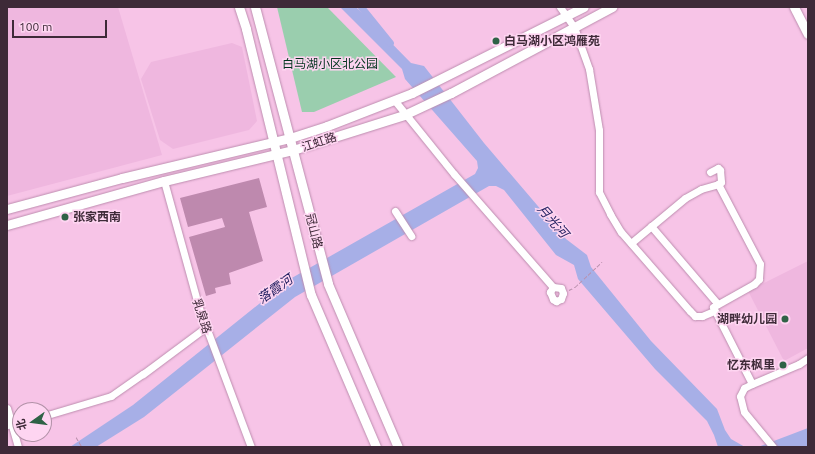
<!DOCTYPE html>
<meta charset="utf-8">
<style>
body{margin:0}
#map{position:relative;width:815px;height:454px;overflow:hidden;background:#f7c4e7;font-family:Ubuntu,"Noto Sans SC",sans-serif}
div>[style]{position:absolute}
.built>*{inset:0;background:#efb7df}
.green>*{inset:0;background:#9aceae}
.water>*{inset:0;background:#a7afe7}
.canal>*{height:7px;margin:-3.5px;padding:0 3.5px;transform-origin:3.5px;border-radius:3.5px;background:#a7afe7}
.building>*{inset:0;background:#be89ae}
.path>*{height:1px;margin-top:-0.5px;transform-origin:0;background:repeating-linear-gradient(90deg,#b990ac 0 4px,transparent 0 6px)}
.roads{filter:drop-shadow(0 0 1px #bd8daf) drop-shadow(0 0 1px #bd8daf)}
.minor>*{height:7px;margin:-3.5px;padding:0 3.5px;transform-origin:3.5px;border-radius:3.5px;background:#fff}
.major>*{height:9px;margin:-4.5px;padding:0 4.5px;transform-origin:4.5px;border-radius:4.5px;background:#fff}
.dots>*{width:11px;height:11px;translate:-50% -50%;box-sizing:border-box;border:2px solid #fed5f1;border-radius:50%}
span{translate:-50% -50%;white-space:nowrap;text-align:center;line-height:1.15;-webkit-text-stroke:3px #fed5f1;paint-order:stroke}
.poi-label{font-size:12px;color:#3e2a38;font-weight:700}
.left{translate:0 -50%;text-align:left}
.right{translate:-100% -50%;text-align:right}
.park-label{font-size:12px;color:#01341d}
.street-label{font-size:12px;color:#3e2a38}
.water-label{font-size:13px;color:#201e5f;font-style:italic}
.frame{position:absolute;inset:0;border:8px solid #3e2a38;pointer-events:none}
.north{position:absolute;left:12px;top:402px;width:40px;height:40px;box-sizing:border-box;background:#fed5f1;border:1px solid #b191a7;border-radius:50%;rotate:256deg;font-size:11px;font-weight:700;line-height:16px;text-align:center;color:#3e2a38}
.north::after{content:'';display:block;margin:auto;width:14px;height:18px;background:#2f6246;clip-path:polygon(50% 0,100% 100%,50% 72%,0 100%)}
.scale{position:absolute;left:12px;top:20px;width:95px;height:18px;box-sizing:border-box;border:2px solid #3e2a38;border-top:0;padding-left:5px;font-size:12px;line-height:14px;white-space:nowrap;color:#3e2a38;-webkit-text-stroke:3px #fed5f1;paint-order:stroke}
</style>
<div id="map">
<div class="built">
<div style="clip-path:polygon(7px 7px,118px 7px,162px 155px,7px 196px)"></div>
<div style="clip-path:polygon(232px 43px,242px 47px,257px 121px,249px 130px,173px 149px,160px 140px,141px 79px,151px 62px)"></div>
<div style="clip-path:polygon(808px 261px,808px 348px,784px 361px,748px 291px)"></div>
</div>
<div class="green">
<div style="clip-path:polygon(277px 7px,327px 7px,396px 77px,314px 112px,302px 112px)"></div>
</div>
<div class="water">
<div style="clip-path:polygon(340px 7px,356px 7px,411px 63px,424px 66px,484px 143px,566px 239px,587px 255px,591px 267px,651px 341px,717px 409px,725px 430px,731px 439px,745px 447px,718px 447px,714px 435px,707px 421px,655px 369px,578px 279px,574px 265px,556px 255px,504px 190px,496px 186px,489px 186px,295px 297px,144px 417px,96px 447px,70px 447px,133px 405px,290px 279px,475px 174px,478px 168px,477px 161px,405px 79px,402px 69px)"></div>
<div style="clip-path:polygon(808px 428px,807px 447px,758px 447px)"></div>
</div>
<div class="canal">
<div style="left:361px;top:7px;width:46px;rotate:51.1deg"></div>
</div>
<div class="building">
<div style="clip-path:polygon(259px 178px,267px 207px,249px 212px,263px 261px,229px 273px,231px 284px,215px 288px,216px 293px,206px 296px,189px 237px,225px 227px,222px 218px,188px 227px,180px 198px)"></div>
</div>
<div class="path">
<div style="left:569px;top:290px;width:7px;rotate:-27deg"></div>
<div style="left:575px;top:287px;width:37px;rotate:-43deg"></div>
<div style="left:76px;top:437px;width:12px;rotate:59deg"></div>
</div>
<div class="roads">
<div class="minor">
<div style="left:560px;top:7px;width:24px;rotate:55deg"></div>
<div style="left:574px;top:27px;width:45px;rotate:70.3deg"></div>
<div style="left:589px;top:69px;width:62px;rotate:80.7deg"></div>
<div style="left:599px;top:130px;width:62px;rotate:90deg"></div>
<div style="left:599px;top:192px;width:25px;rotate:63deg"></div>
<div style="left:610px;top:214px;width:21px;rotate:59deg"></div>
<div style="left:621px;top:232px;width:105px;rotate:48.9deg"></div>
<div style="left:690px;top:311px;width:7px;rotate:45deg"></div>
<div style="left:695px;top:316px;width:7px"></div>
<div style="left:702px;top:316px;width:13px;rotate:-23deg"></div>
<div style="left:395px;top:101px;width:94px;rotate:51.1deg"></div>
<div style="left:454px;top:174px;width:150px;rotate:48.8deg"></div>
<div style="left:553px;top:287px;width:6px;rotate:121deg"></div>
<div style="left:550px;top:292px;width:8px;rotate:67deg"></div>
<div style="left:553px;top:299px;width:4px;rotate:34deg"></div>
<div style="left:556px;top:301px;width:5px;rotate:-22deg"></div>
<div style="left:561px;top:299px;width:6px;rotate:-72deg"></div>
<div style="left:563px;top:293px;width:5px;rotate:-112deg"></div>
<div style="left:561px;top:288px;width:8px;rotate:-173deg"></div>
<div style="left:710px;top:172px;width:9px;rotate:-27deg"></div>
<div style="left:718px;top:168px;width:3px;rotate:45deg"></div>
<div style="left:720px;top:170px;width:12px;rotate:85deg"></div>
<div style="left:721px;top:182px;width:4px;rotate:146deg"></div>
<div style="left:718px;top:184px;width:90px;rotate:62.3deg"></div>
<div style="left:760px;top:264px;width:15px;rotate:94deg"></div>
<div style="left:759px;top:279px;width:7px;rotate:135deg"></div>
<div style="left:754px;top:284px;width:47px;rotate:150.7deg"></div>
<div style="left:713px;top:307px;width:86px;rotate:63.1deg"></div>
<div style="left:164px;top:181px;width:132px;rotate:74.6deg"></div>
<div style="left:199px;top:308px;width:148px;rotate:69.5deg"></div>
<div style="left:395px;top:211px;width:30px;rotate:57deg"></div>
<div style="left:651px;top:226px;width:101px;rotate:49.4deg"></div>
<div style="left:631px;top:243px;width:70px;rotate:-39.8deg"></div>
<div style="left:685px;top:198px;width:18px;rotate:-29deg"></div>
<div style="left:701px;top:189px;width:18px;rotate:-16deg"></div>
<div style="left:7px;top:408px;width:41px;rotate:74.2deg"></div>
<div style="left:44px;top:416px;width:70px;rotate:-16.6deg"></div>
<div style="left:111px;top:396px;width:39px;rotate:-35deg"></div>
<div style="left:143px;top:374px;width:79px;rotate:-36.7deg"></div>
<div style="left:7px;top:425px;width:13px;rotate:-13deg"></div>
<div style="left:773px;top:447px;width:45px;rotate:-129.6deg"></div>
<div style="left:744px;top:412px;width:16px;rotate:-104deg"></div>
<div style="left:740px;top:396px;width:9px;rotate:-63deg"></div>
<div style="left:744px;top:388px;width:9px;rotate:-27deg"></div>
<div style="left:752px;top:384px;width:51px;rotate:-23.1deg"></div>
<div style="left:799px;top:364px;width:11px;rotate:-34deg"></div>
</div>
<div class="major">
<div style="left:239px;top:7px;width:23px;rotate:72deg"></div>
<div style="left:246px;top:29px;width:274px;rotate:76.3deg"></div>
<div style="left:311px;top:295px;width:165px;rotate:66.8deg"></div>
<div style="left:255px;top:7px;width:286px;rotate:75.2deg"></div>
<div style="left:328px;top:284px;width:177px;rotate:66.8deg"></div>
<div style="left:794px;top:7px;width:30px;rotate:63deg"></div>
<div style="left:7px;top:209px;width:119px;rotate:-15.1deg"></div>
<div style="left:122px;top:178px;width:173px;rotate:-13.4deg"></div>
<div style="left:290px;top:138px;width:39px;rotate:-18deg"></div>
<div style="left:327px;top:126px;width:91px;rotate:-21.2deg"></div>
<div style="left:412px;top:93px;width:192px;rotate:-26.6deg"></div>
<div style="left:7px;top:225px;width:163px;rotate:-15.7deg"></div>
<div style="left:164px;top:181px;width:133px;rotate:-13.5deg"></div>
<div style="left:293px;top:150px;width:116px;rotate:-17.5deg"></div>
<div style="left:404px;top:115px;width:52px;rotate:-25.1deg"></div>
<div style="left:451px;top:93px;width:183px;rotate:-28.1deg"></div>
</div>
</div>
<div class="dots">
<div style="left:496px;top:41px;background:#2f6246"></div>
<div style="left:65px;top:217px;background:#2f6246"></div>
<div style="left:785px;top:319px;background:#2f6246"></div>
<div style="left:783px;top:365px;background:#2f6246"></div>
</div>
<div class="poi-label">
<span class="left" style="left:504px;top:41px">白马湖小区鸿雁苑</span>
<span class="left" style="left:73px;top:217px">张家西南</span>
<span class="right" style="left:777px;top:319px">湖畔幼儿园</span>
<span class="right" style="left:775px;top:365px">忆东枫里</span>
</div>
<div class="park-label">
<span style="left:330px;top:64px">白马湖小区北公园</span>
</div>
<div class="street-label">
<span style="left:319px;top:142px;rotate:-18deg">江虹路</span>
<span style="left:314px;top:231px;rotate:76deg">冠山路</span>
<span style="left:202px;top:316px;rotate:72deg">乳泉路</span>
</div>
<div class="water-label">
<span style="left:553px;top:221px;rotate:49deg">月光河</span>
<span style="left:275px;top:289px;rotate:-35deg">落霞河</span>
</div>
<div class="frame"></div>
<div class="north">北</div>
<div class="scale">100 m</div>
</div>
